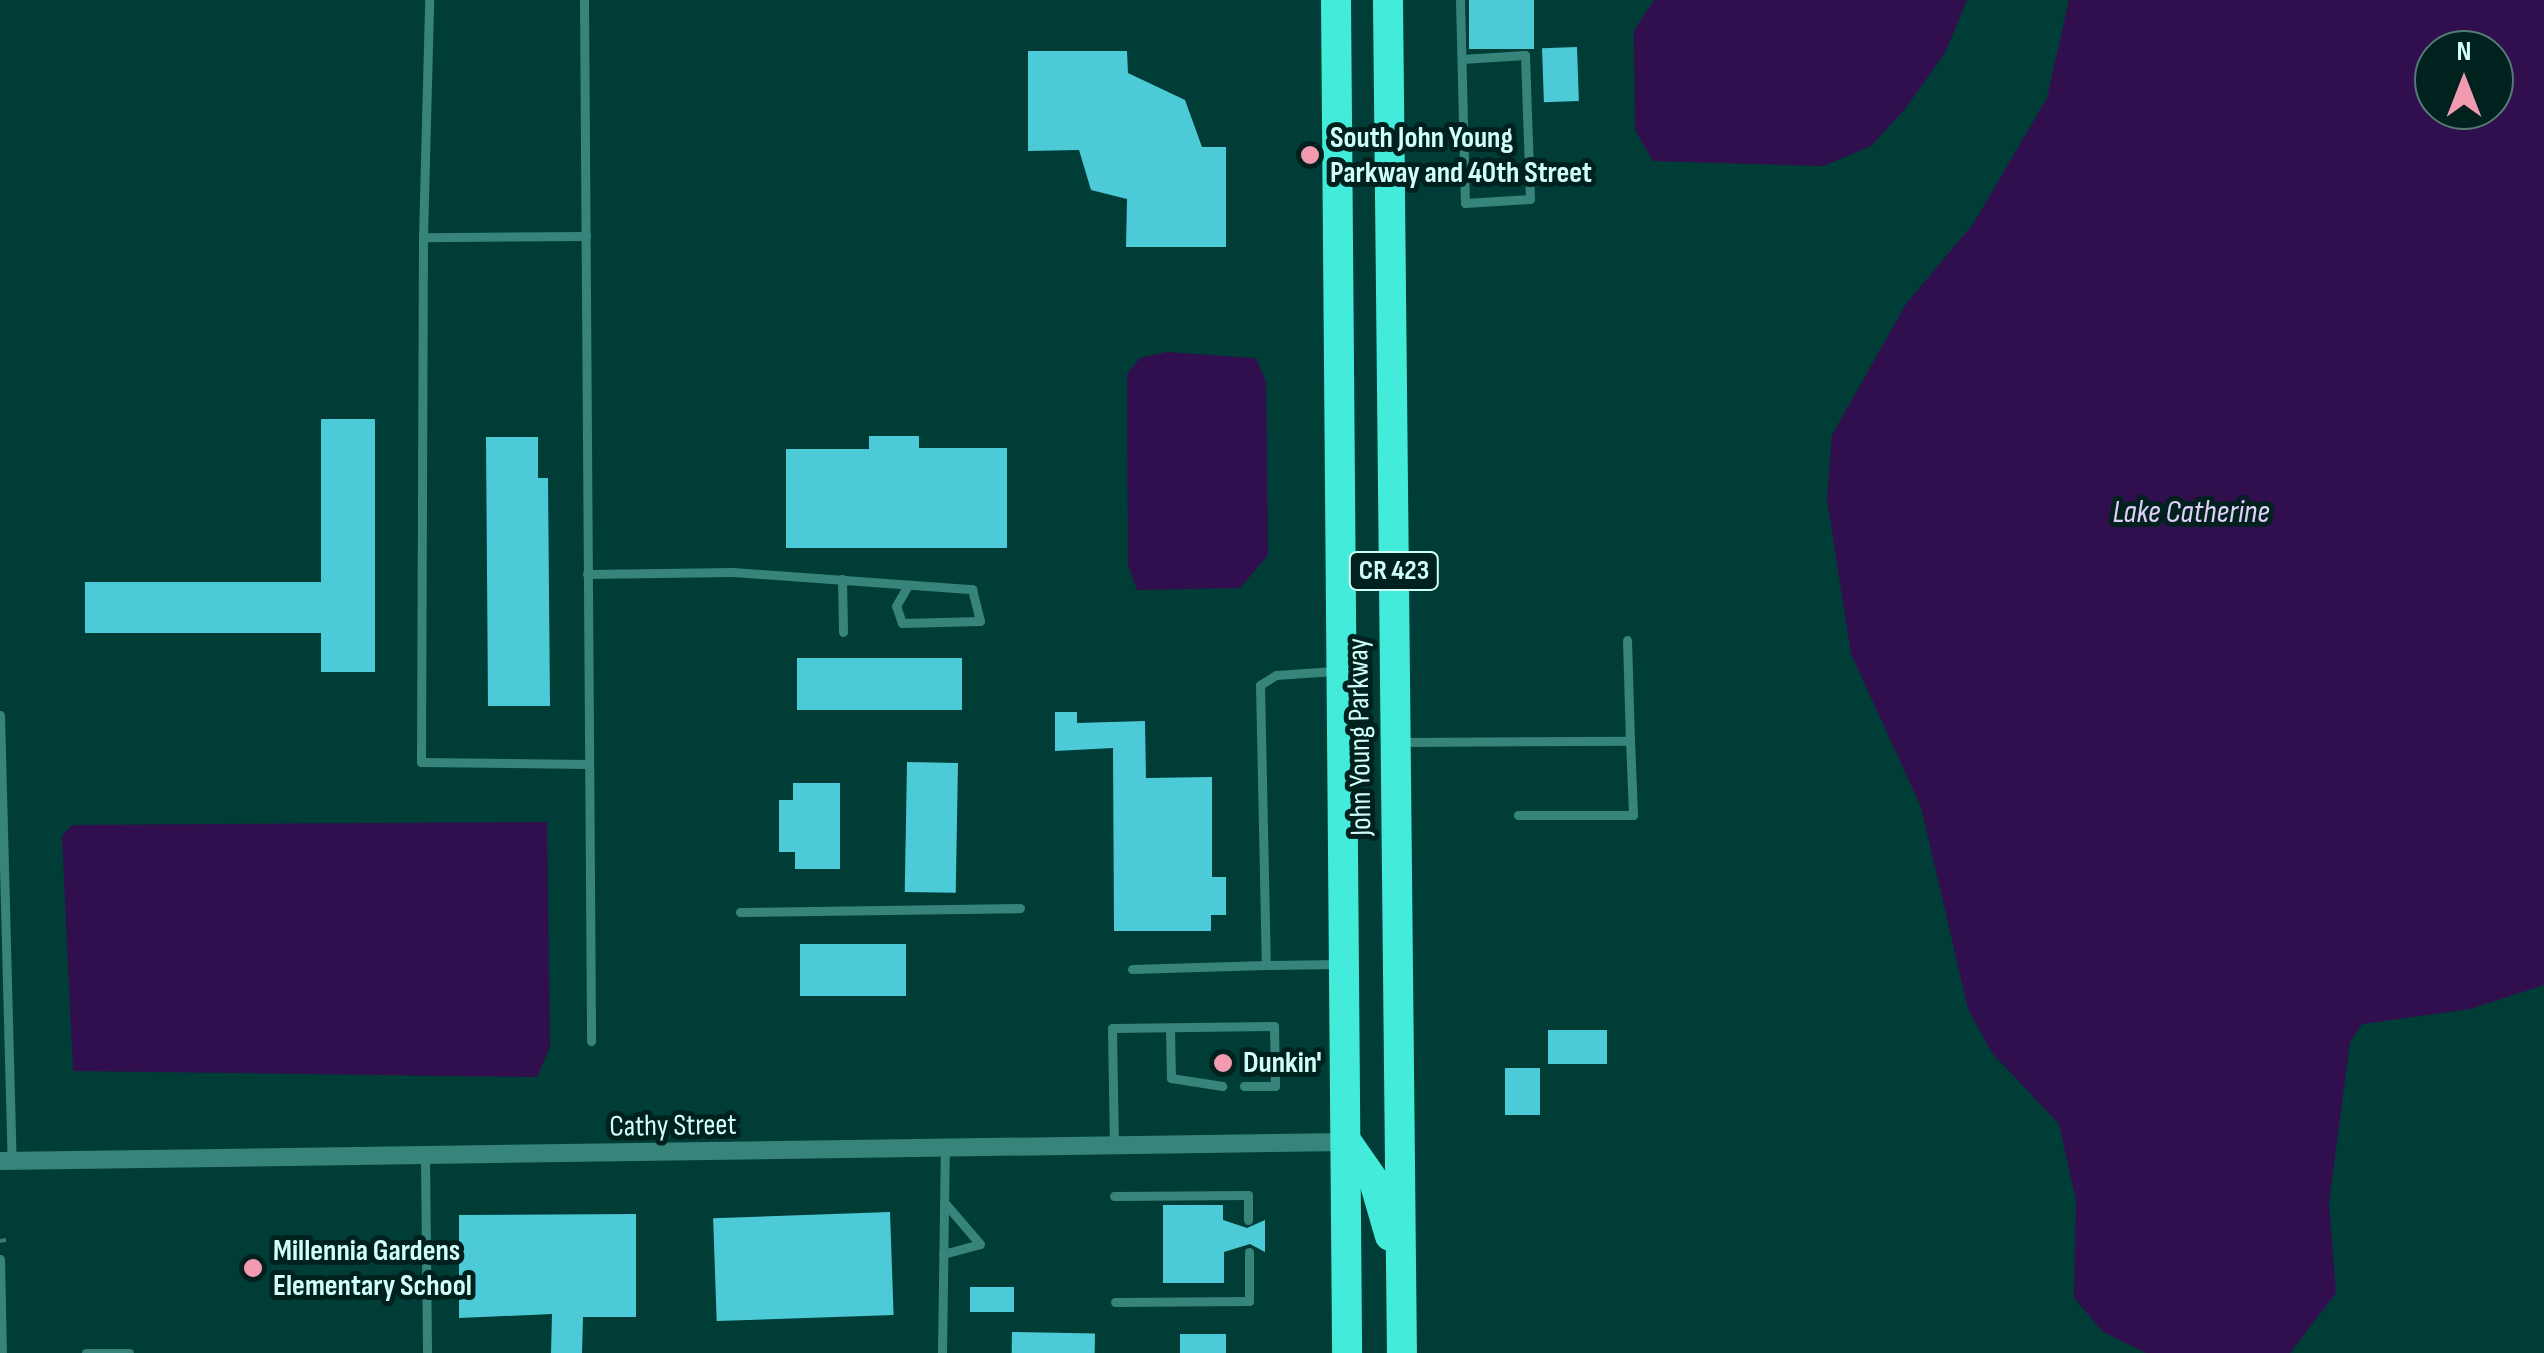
<!DOCTYPE html>
<style>
body{margin:0}
#map{position:relative;width:2544px;height:1353px;overflow:hidden;background:#003d37;font-family:"Sofia Sans Condensed",sans-serif}
div>[style]{position:absolute}
.water>*{inset:0;background:#310e4e}
.building>*{inset:0;background:#4ccad7;transform-origin:0 0}
.path>*{height:4px;margin-top:-2px;transform-origin:0;background:repeating-linear-gradient(90deg,#3f7871 0 8px,transparent 0 13px)}
.lane>*{height:9px;margin:-4.5px;padding:0 4.5px;transform-origin:4.5px;border-radius:4.5px;background:#37847b}
.street>*{height:18px;margin:-9px;padding:0 9px;transform-origin:9px;border-radius:9px;background:#37847b}
.highway>*{height:30px;margin:-15px;padding:0 15px;transform-origin:15px;border-radius:15px;background:#43ecda}
.dots>*{width:28px;height:28px;translate:-50% -50%;box-sizing:border-box;border:5px solid #00211d;border-radius:50%}
span{translate:-50% -50%;white-space:nowrap;text-align:center;line-height:1.15;-webkit-text-stroke:10px #00211d;paint-order:stroke}
.shield-label span{padding:2px 8px;background:#00211d;border:2px solid;border-radius:8px;-webkit-text-stroke-width:0}
.shield-label{font-size:28px;color:#d0fff7;font-weight:700}
.poi-label{font-size:30px;color:#d0fff7;font-weight:700}
.left{translate:0 -50%;text-align:left}
.street-label{font-size:30px;color:#d0fff7}
.water-label{font-size:32px;color:#e0cff7;font-style:italic}
.north{position:absolute;left:2414px;top:30px;width:100px;height:100px;box-sizing:border-box;background:#00211d;border:2px solid #537a74;border-radius:50%;rotate:0deg;font-size:28px;font-weight:700;line-height:40px;text-align:center;color:#d0fff7}
.north::after{content:'';display:block;margin:auto;width:35px;height:45px;background:#f29aaf;clip-path:polygon(50% 0,100% 100%,50% 72%,0 100%)}
</style>
<div id="map">
<div class="water">
<div style="clip-path:polygon(1654px 0,1967px 0,1945px 53px,1904px 110px,1871px 146px,1823px 166px,1653px 161px,1635px 130px,1634px 31px)"></div>
<div style="clip-path:polygon(evenodd,2069px 0,2544px 0,2544px 985px,2470px 1009px,2362px 1024px,2350px 1042px,2329px 1203px,2336px 1293px,2290px 1353px,2146px 1353px,2103px 1332px,2074px 1298px,2076px 1200px,2059px 1124px,1992px 1053px,1968px 1009px,1921px 807px,1851px 654px,1827px 499px,1832px 435px,1906px 304px,1973px 224px,2047px 98px,2069px 0,2434px 50px,2494px 50px,2494px 110px,2434px 110px,2434px 50px)"></div>
<div style="clip-path:polygon(1167px 352px,1256px 358px,1266px 382px,1268px 555px,1240px 588px,1137px 590px,1128px 564px,1127px 374px,1140px 358px)"></div>
<div style="clip-path:polygon(547px 822px,550px 1047px,537px 1077px,73px 1071px,62px 836px,72px 825px)"></div>
</div>
<div class="building">
<div style="left:1469px;top:0;width:65px;height:49px"></div>
<div style="left:1577px;top:47px;width:54px;height:35px;rotate:88deg"></div>
<div style="clip-path:polygon(1028px 51px,1127px 51px,1128px 73px,1185px 100px,1202px 147px,1226px 147px,1226px 247px,1126px 247px,1127px 199px,1091px 190px,1079px 150px,1028px 151px)"></div>
<div style="clip-path:polygon(321px 419px,375px 419px,375px 672px,321px 672px,321px 633px,85px 633px,85px 582px,321px 582px)"></div>
<div style="clip-path:polygon(869px 436px,919px 436px,919px 448px,1007px 448px,1007px 548px,786px 548px,786px 449px,869px 449px)"></div>
<div style="clip-path:polygon(486px 437px,538px 437px,538px 478px,548px 478px,550px 706px,488px 706px)"></div>
<div style="left:797px;top:658px;width:165px;height:52px"></div>
<div style="clip-path:polygon(1055px 712px,1077px 712px,1077px 723px,1145px 721px,1146px 778px,1212px 777px,1212px 877px,1226px 877px,1226px 915px,1211px 915px,1211px 931px,1114px 931px,1113px 748px,1055px 751px)"></div>
<div style="left:907px;top:762px;width:51px;height:130px;rotate:1deg"></div>
<div style="clip-path:polygon(793px 783px,840px 783px,840px 869px,795px 869px,795px 852px,779px 852px,779px 800px,793px 800px)"></div>
<div style="left:800px;top:944px;width:106px;height:52px"></div>
<div style="left:1548px;top:1030px;width:59px;height:34px"></div>
<div style="left:1505px;top:1068px;width:35px;height:47px"></div>
<div style="clip-path:polygon(1163px 1205px,1223px 1205px,1223px 1220px,1247px 1228px,1265px 1220px,1265px 1252px,1250px 1244px,1224px 1252px,1224px 1283px,1163px 1283px)"></div>
<div style="left:890px;top:1212px;width:103px;height:177px;rotate:88deg"></div>
<div style="clip-path:polygon(636px 1214px,636px 1317px,583px 1317px,582px 1353px,551px 1353px,552px 1314px,459px 1318px,459px 1215px)"></div>
<div style="left:970px;top:1287px;width:44px;height:25px"></div>
<div style="left:1012px;top:1332px;width:83px;height:21px;rotate:1deg"></div>
<div style="left:1180px;top:1334px;width:46px;height:19px"></div>
</div>
<div class="path">
<div style="left:0;top:1241px;width:6px;rotate:-9deg"></div>
</div>
<div class="lane">
<div style="left:584px;top:0;width:1041px;rotate:89.61deg"></div>
<div style="left:1460px;top:0;width:203px;rotate:88.6deg"></div>
<div style="left:1465px;top:203px;width:65px;rotate:-3.5deg"></div>
<div style="left:1530px;top:199px;width:144px;rotate:-92deg"></div>
<div style="left:1525px;top:55px;width:63px;rotate:176.4deg"></div>
<div style="left:586px;top:236px;width:163px;rotate:179.6deg"></div>
<div style="left:423px;top:237px;width:525px;rotate:90.22deg"></div>
<div style="left:421px;top:762px;width:168px;rotate:0.7deg"></div>
<div style="left:423px;top:237px;width:237px;rotate:-88.5deg"></div>
<div style="left:587px;top:574px;width:146px;rotate:-0.8deg"></div>
<div style="left:733px;top:572px;width:240px;rotate:4.1deg"></div>
<div style="left:972px;top:589px;width:33px;rotate:76deg"></div>
<div style="left:980px;top:621px;width:78px;rotate:178.5deg"></div>
<div style="left:902px;top:623px;width:18px;rotate:-109deg"></div>
<div style="left:896px;top:606px;width:22px;rotate:-60deg"></div>
<div style="left:842px;top:579px;width:53px;rotate:88.9deg"></div>
<div style="left:1334px;top:671px;width:58px;rotate:176.1deg"></div>
<div style="left:1276px;top:675px;width:19px;rotate:148deg"></div>
<div style="left:1260px;top:685px;width:280px;rotate:88.8deg"></div>
<div style="left:1266px;top:965px;width:72px;rotate:-0.8deg"></div>
<div style="left:0;top:715px;width:446px;rotate:88.5deg"></div>
<div style="left:1403px;top:742px;width:227px;rotate:-0.3deg"></div>
<div style="left:1630px;top:741px;width:101px;rotate:-91.7deg"></div>
<div style="left:1518px;top:815px;width:115px"></div>
<div style="left:1633px;top:815px;width:74px;rotate:-92.3deg"></div>
<div style="left:740px;top:912px;width:280px;rotate:-0.8deg"></div>
<div style="left:1132px;top:969px;width:134px;rotate:-1.7deg"></div>
<div style="left:1170px;top:1028px;width:50px;rotate:88.9deg"></div>
<div style="left:1171px;top:1078px;width:52px;rotate:8.9deg"></div>
<div style="left:1114px;top:1146px;width:118px;rotate:-91deg"></div>
<div style="left:1112px;top:1028px;width:162px;rotate:-0.7deg"></div>
<div style="left:1274px;top:1026px;width:60px;rotate:89deg"></div>
<div style="left:1275px;top:1086px;width:31px;rotate:180deg"></div>
<div style="left:425px;top:1157px;width:196px;rotate:89.4deg"></div>
<div style="left:1114px;top:1196px;width:134px;rotate:-0.4deg"></div>
<div style="left:1248px;top:1195px;width:25px;rotate:90deg"></div>
<div style="left:943px;top:1254px;width:38px;rotate:-15deg"></div>
<div style="left:980px;top:1244px;width:55px;rotate:-130.6deg"></div>
<div style="left:0;top:1259px;width:94px;rotate:88.8deg"></div>
<div style="left:1115px;top:1302px;width:134px;rotate:-0.4deg"></div>
<div style="left:1249px;top:1301px;width:49px;rotate:-90deg"></div>
<div style="left:86px;top:1353px;width:43px"></div>
<div style="left:942px;top:1353px;width:204px;rotate:-89.2deg"></div>
</div>
<div class="street">
<div style="left:0;top:1161px;width:1347px;rotate:-0.81deg"></div>
</div>
<div class="highway">
<div style="left:1336px;top:0;width:1353px;rotate:89.53deg"></div>
<div style="left:1388px;top:0;width:1353px;rotate:89.41deg"></div>
<div style="left:1347px;top:1142px;width:47px;rotate:55.3deg"></div>
<div style="left:1374px;top:1181px;width:57px;rotate:73.8deg"></div>
</div>
<div class="dots">
<div style="left:1310px;top:155px;background:#f29aaf"></div>
<div style="left:1223px;top:1063px;background:#f29aaf"></div>
<div style="left:253px;top:1268px;background:#f29aaf"></div>
</div>
<div class="shield-label">
<span style="left:1394px;top:571px">CR 423</span>
</div>
<div class="poi-label">
<span class="left" style="left:1330px;top:155px">South John Young<br>Parkway and 40th Street</span>
<span class="left" style="left:1243px;top:1063px">Dunkin'</span>
<span class="left" style="left:273px;top:1268px">Millennia Gardens<br>Elementary School</span>
</div>
<div class="street-label">
<span style="left:1360px;top:737px;rotate:-91deg">John Young Parkway</span>
<span style="left:673px;top:1126px;rotate:-1deg">Cathy Street</span>
</div>
<div class="water-label">
<span style="left:2191px;top:513px">Lake Catherine</span>
</div>
<div class="north">N</div>
</div>
